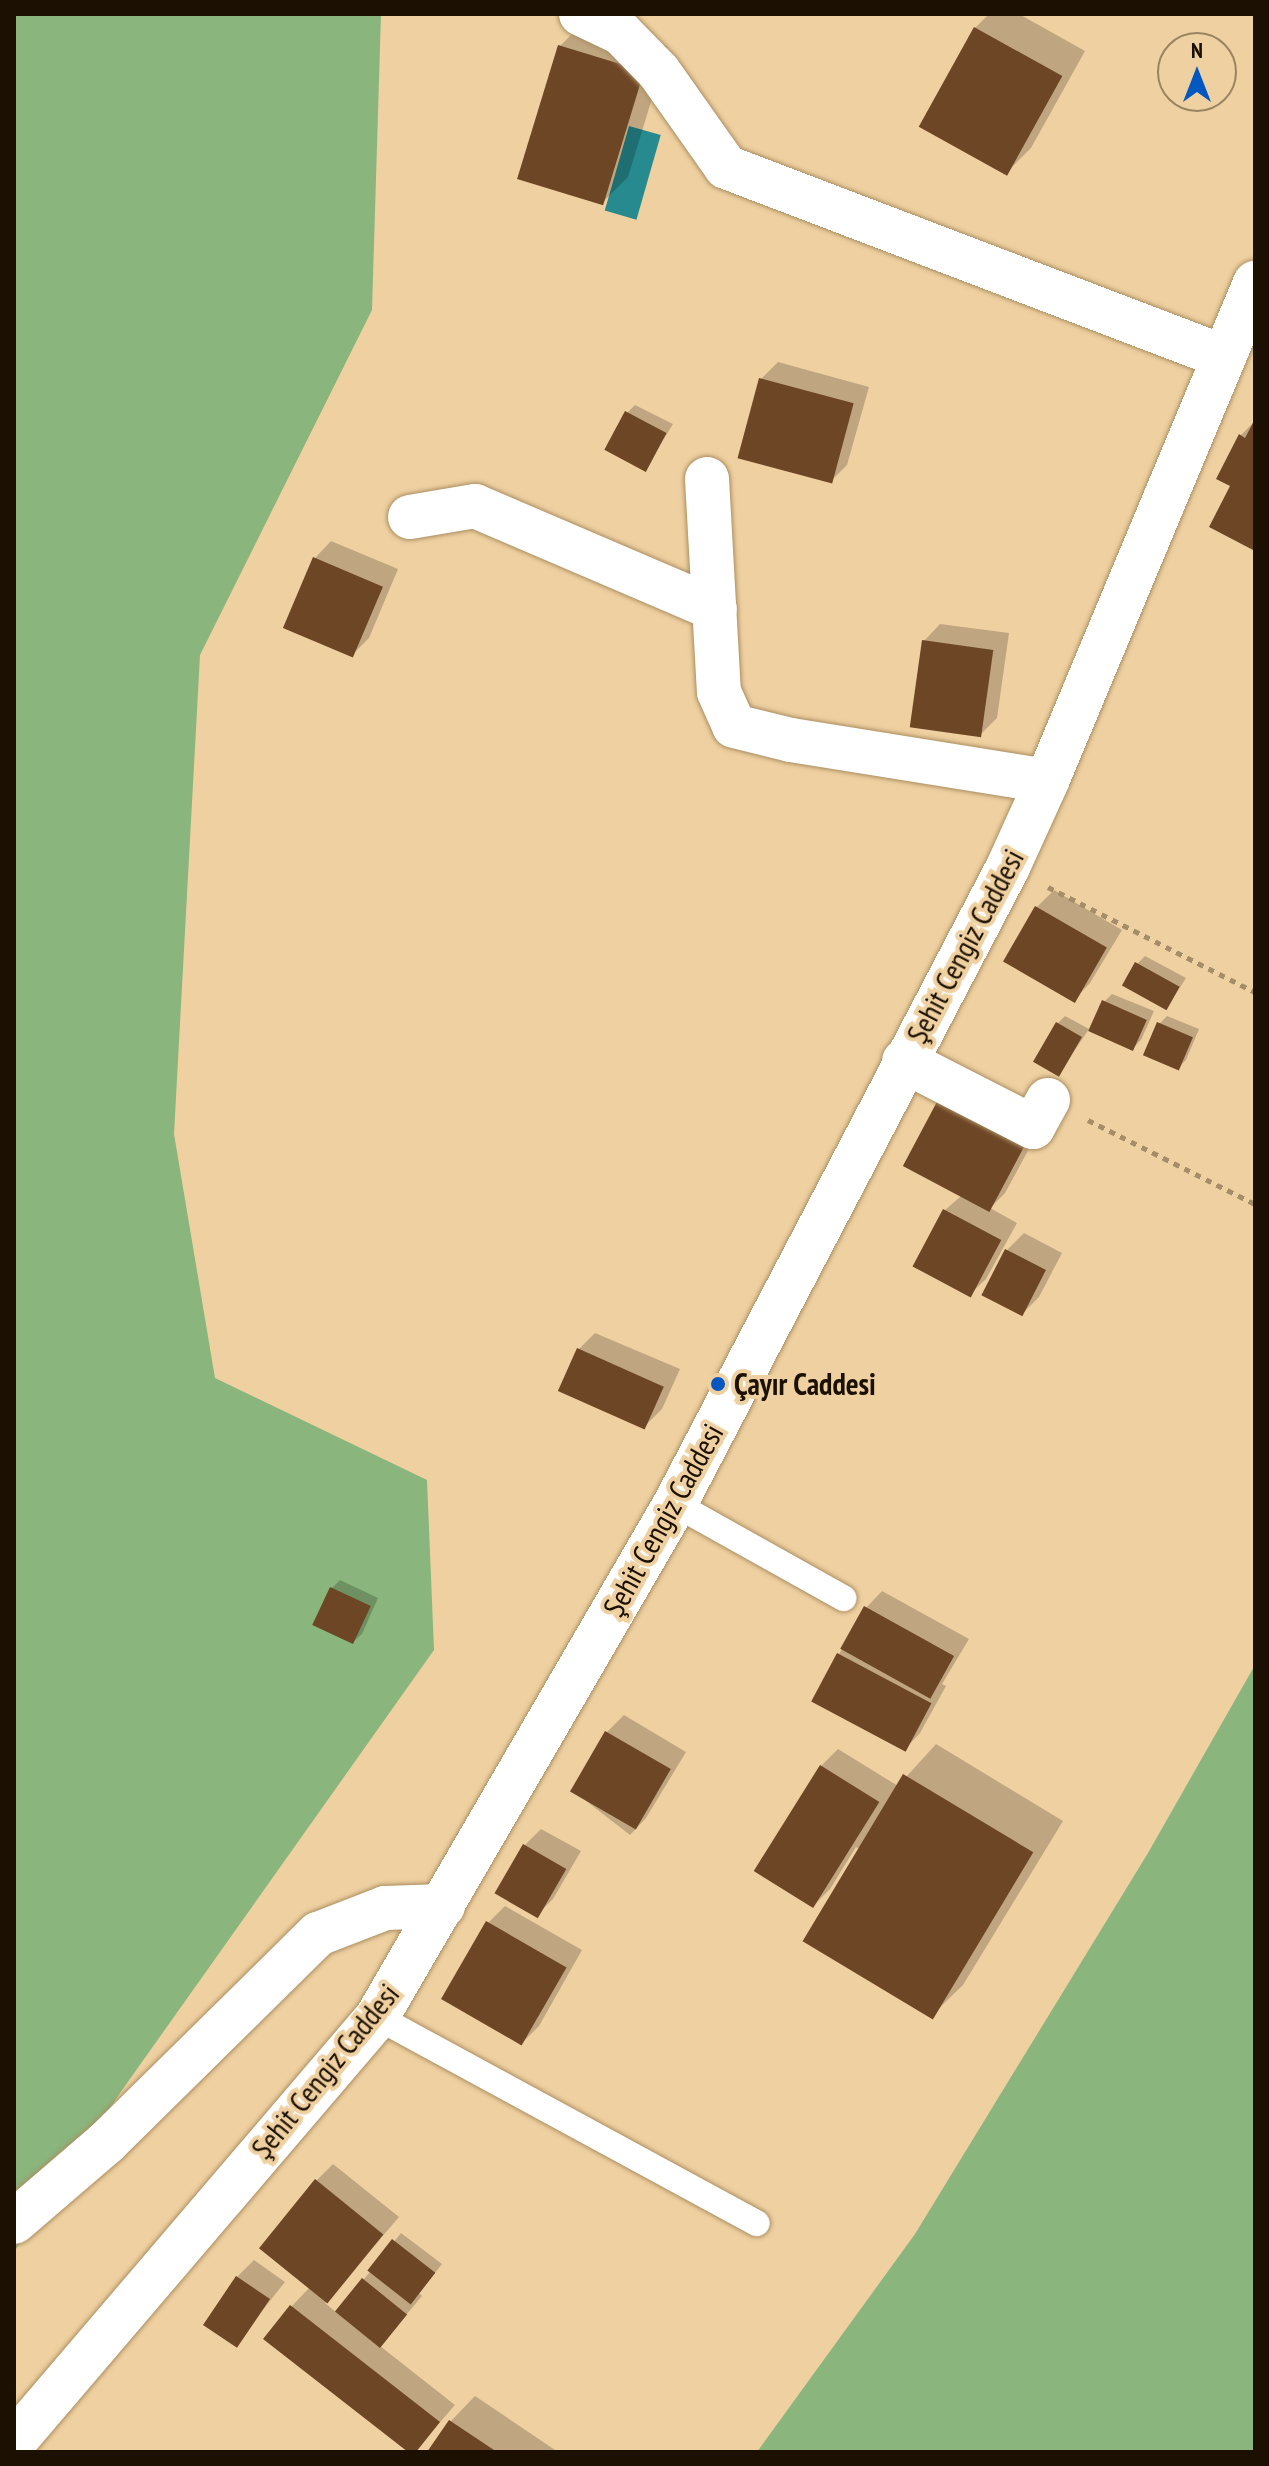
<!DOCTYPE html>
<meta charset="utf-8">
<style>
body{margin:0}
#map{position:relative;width:1269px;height:2466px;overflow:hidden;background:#efd0a1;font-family:"PT Sans Narrow",sans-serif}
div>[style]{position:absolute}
.green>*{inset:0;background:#8ab57c}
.water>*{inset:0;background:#278a8e;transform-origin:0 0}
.shadow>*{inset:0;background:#0003}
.building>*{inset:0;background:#6d4626;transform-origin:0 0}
.path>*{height:5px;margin-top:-2.5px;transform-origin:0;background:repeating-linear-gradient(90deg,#a58d69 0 6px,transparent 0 12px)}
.roads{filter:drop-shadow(0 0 2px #ab8e61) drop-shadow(0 0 2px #ab8e61)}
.service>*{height:26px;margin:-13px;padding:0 13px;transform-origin:13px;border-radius:13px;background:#fff}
.minor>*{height:44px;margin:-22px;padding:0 22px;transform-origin:22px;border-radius:22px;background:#fff}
.tertiary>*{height:44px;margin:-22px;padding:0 22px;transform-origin:22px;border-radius:22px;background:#fff}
.dots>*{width:22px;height:22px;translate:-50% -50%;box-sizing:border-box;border:4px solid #efd0a1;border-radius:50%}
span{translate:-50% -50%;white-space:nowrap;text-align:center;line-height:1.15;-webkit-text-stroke:8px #efd0a1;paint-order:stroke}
.street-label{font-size:30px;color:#1b1001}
.poi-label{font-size:30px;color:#1b1001;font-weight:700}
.left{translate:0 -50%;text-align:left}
.frame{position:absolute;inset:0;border:16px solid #1b1001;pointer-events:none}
.north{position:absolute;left:1157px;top:32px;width:80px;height:80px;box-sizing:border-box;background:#efd0a1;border:2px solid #9a8361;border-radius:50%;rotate:0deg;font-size:22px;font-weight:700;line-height:32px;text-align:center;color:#1b1001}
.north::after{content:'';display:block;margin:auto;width:28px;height:36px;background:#0257c0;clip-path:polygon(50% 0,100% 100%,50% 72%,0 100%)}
</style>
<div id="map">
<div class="green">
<div style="clip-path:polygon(14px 14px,381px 14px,372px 310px,200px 655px,174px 1134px,215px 1378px,427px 1480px,434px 1650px,120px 2093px,14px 2252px)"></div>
<div style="clip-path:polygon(1255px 1665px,1255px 2452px,757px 2452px,915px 2234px,1148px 1853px)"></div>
</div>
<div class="water">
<div style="left:629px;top:126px;width:33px;height:88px;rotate:16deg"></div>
</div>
<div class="shadow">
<div style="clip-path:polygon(989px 14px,1019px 14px,1085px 51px,1031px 148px,1007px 172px,975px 28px)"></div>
<div style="clip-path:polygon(585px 21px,668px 46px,628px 177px,603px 202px,560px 46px)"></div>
<div style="clip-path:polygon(778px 362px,869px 387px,847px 465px,830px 482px,761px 379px)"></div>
<div style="clip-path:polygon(635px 405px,673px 424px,645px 470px,627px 413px)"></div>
<div style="clip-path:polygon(1255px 421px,1255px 549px,1233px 485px,1241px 435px)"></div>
<div style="clip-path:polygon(331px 541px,398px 569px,369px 638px,352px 655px,285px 627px,315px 558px)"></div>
<div style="clip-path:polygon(940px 624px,1009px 633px,997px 718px,980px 735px,924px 641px)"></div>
<div style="clip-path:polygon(1054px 890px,1122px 930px,1090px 983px,1074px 1000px,1037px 907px)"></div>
<div style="clip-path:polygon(1145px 956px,1186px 978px,1167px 1008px,1137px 964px)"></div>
<div style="clip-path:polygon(1112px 994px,1154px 1011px,1141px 1040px,1133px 1048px,1089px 1029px,1059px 1074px,1057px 1024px,1065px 1016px,1091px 1030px,1104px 1002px)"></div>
<div style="clip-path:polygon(1167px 1016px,1199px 1029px,1186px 1060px,1178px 1068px,1159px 1024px)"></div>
<div style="clip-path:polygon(1041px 1127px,1005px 1193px,990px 1208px,1017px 1223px,986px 1279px,969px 1295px,914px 1265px,945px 1210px)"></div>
<div style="clip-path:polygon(1024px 1233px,1062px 1253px,1039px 1297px,1022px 1314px,1007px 1250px)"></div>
<div style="clip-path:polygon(595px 1333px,680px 1369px,662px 1409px,645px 1426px,578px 1350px)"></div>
<div style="clip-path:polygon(340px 1580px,378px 1598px,362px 1634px,353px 1642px,332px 1588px)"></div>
<div style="clip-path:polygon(882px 1591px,969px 1639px,942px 1684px,946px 1686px,920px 1733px,904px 1750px,839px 1654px,866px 1608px)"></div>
<div style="clip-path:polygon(624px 1715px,686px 1752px,646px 1818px,630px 1835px,572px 1790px,607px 1732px)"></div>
<div style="clip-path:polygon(936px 1744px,1063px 1821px,963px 1985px,931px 2016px,859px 1849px,856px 1847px,830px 1889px,813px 1906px,755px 1870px,821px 1766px,838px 1749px,898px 1786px)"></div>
<div style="clip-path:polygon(541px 1829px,581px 1851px,553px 1899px,536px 1916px,524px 1846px)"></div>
<div style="clip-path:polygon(505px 1906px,582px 1950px,539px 2026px,522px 2043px,488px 1923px)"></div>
<div style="clip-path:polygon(333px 2164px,399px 2217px,325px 2303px,337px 2313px,401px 2233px,442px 2264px,419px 2293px,422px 2296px,380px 2346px,455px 2405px,414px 2452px,291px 2307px,310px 2287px,316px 2181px)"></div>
<div style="clip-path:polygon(254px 2260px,285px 2282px,235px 2345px,237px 2277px)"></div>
<div style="clip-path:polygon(475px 2396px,558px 2452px,429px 2452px,451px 2421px)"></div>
</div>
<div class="building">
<div style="left:974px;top:27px;width:101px;height:114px;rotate:29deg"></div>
<div style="left:558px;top:45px;width:90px;height:140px;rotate:17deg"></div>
<div style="left:759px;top:378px;width:98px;height:83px;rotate:15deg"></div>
<div style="left:625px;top:411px;width:47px;height:44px;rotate:28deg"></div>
<div style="clip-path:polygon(1255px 419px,1255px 551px,1209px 527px,1230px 486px,1216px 479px,1239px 434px,1245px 438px)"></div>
<div style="left:313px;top:557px;width:76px;height:77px;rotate:23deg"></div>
<div style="left:922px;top:640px;width:72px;height:88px;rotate:8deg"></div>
<div style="left:1035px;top:906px;width:83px;height:64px;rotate:30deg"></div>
<div style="left:1135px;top:962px;width:51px;height:27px;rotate:29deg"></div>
<div style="left:1102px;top:1000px;width:49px;height:34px;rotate:24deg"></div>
<div style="left:1056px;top:1022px;width:30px;height:46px;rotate:30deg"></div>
<div style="left:1157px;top:1022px;width:39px;height:36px;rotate:23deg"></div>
<div style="left:939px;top:1098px;width:98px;height:77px;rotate:28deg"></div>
<div style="left:943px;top:1209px;width:66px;height:65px;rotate:28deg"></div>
<div style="left:1005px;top:1249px;width:46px;height:52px;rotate:27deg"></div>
<div style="left:577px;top:1348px;width:95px;height:47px;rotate:24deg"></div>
<div style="left:330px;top:1587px;width:45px;height:42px;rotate:25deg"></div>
<div style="left:864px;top:1606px;width:103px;height:49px;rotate:29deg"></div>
<div style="left:837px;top:1653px;width:107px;height:55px;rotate:28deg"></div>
<div style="left:605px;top:1731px;width:76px;height:70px;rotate:30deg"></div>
<div style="left:820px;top:1765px;width:70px;height:125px;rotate:32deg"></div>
<div style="left:903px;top:1774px;width:152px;height:195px;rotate:31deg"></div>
<div style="left:523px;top:1844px;width:50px;height:57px;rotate:30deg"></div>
<div style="left:486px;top:1921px;width:93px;height:90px;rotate:30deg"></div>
<div style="left:315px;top:2179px;width:88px;height:89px;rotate:39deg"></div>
<div style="left:392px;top:2239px;width:55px;height:40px;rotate:38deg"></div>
<div style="left:236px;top:2276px;width:41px;height:59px;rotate:34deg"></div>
<div style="left:362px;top:2278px;width:58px;height:43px;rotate:39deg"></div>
<div style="clip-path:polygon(290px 2305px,440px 2422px,416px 2452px,408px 2452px,263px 2339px)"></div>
<div style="clip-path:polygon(449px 2420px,497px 2452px,427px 2452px)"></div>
</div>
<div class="path">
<div style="left:1048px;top:887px;width:232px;rotate:26.9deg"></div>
<div style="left:1088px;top:1120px;width:187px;rotate:26.7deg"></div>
</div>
<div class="roads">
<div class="service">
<div style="left:675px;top:1504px;width:193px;rotate:29.2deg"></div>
<div style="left:377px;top:2017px;width:432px;rotate:28.5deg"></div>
</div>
<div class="minor">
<div style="left:581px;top:14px;width:44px;rotate:25.4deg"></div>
<div style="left:621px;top:33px;width:54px;rotate:45.7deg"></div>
<div style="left:659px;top:72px;width:116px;rotate:54.8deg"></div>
<div style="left:726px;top:167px;width:533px;rotate:20.88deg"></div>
<div style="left:707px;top:479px;width:213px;rotate:86.8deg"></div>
<div style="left:719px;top:692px;width:37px;rotate:66deg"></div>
<div style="left:734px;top:726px;width:59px;rotate:13.8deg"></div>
<div style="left:791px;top:740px;width:259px;rotate:9.1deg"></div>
<div style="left:410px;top:517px;width:66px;rotate:-9.6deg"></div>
<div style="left:475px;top:506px;width:261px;rotate:23.2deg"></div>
<div style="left:904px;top:1061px;width:145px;rotate:27.1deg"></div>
<div style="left:1033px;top:1127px;width:31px;rotate:-61deg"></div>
<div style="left:14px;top:2222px;width:121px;rotate:-40.7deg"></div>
<div style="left:106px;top:2143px;width:298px;rotate:-44.6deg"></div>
<div style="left:318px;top:1934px;width:72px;rotate:-21.2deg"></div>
<div style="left:385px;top:1908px;width:58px;rotate:-2deg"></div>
</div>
<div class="tertiary">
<div style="left:14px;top:2442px;width:559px;rotate:-49.5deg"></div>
<div style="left:377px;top:2017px;width:593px;rotate:-59.85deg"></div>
<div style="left:675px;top:1504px;width:719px;rotate:-62.4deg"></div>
<div style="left:1008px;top:867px;width:94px;rotate:-65.6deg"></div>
<div style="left:1047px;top:781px;width:540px;rotate:-67.33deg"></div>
</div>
</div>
<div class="dots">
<div style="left:718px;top:1384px;background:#0257c0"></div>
</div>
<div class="street-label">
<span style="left:965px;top:946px;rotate:-62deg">Şehit Cengiz Caddesi</span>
<span style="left:663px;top:1520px;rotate:-61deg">Şehit Cengiz Caddesi</span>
<span style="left:325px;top:2071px;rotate:-51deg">Şehit Cengiz Caddesi</span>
</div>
<div class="poi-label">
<span class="left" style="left:734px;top:1384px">Çayır Caddesi</span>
</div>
<div class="frame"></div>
<div class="north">N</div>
</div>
